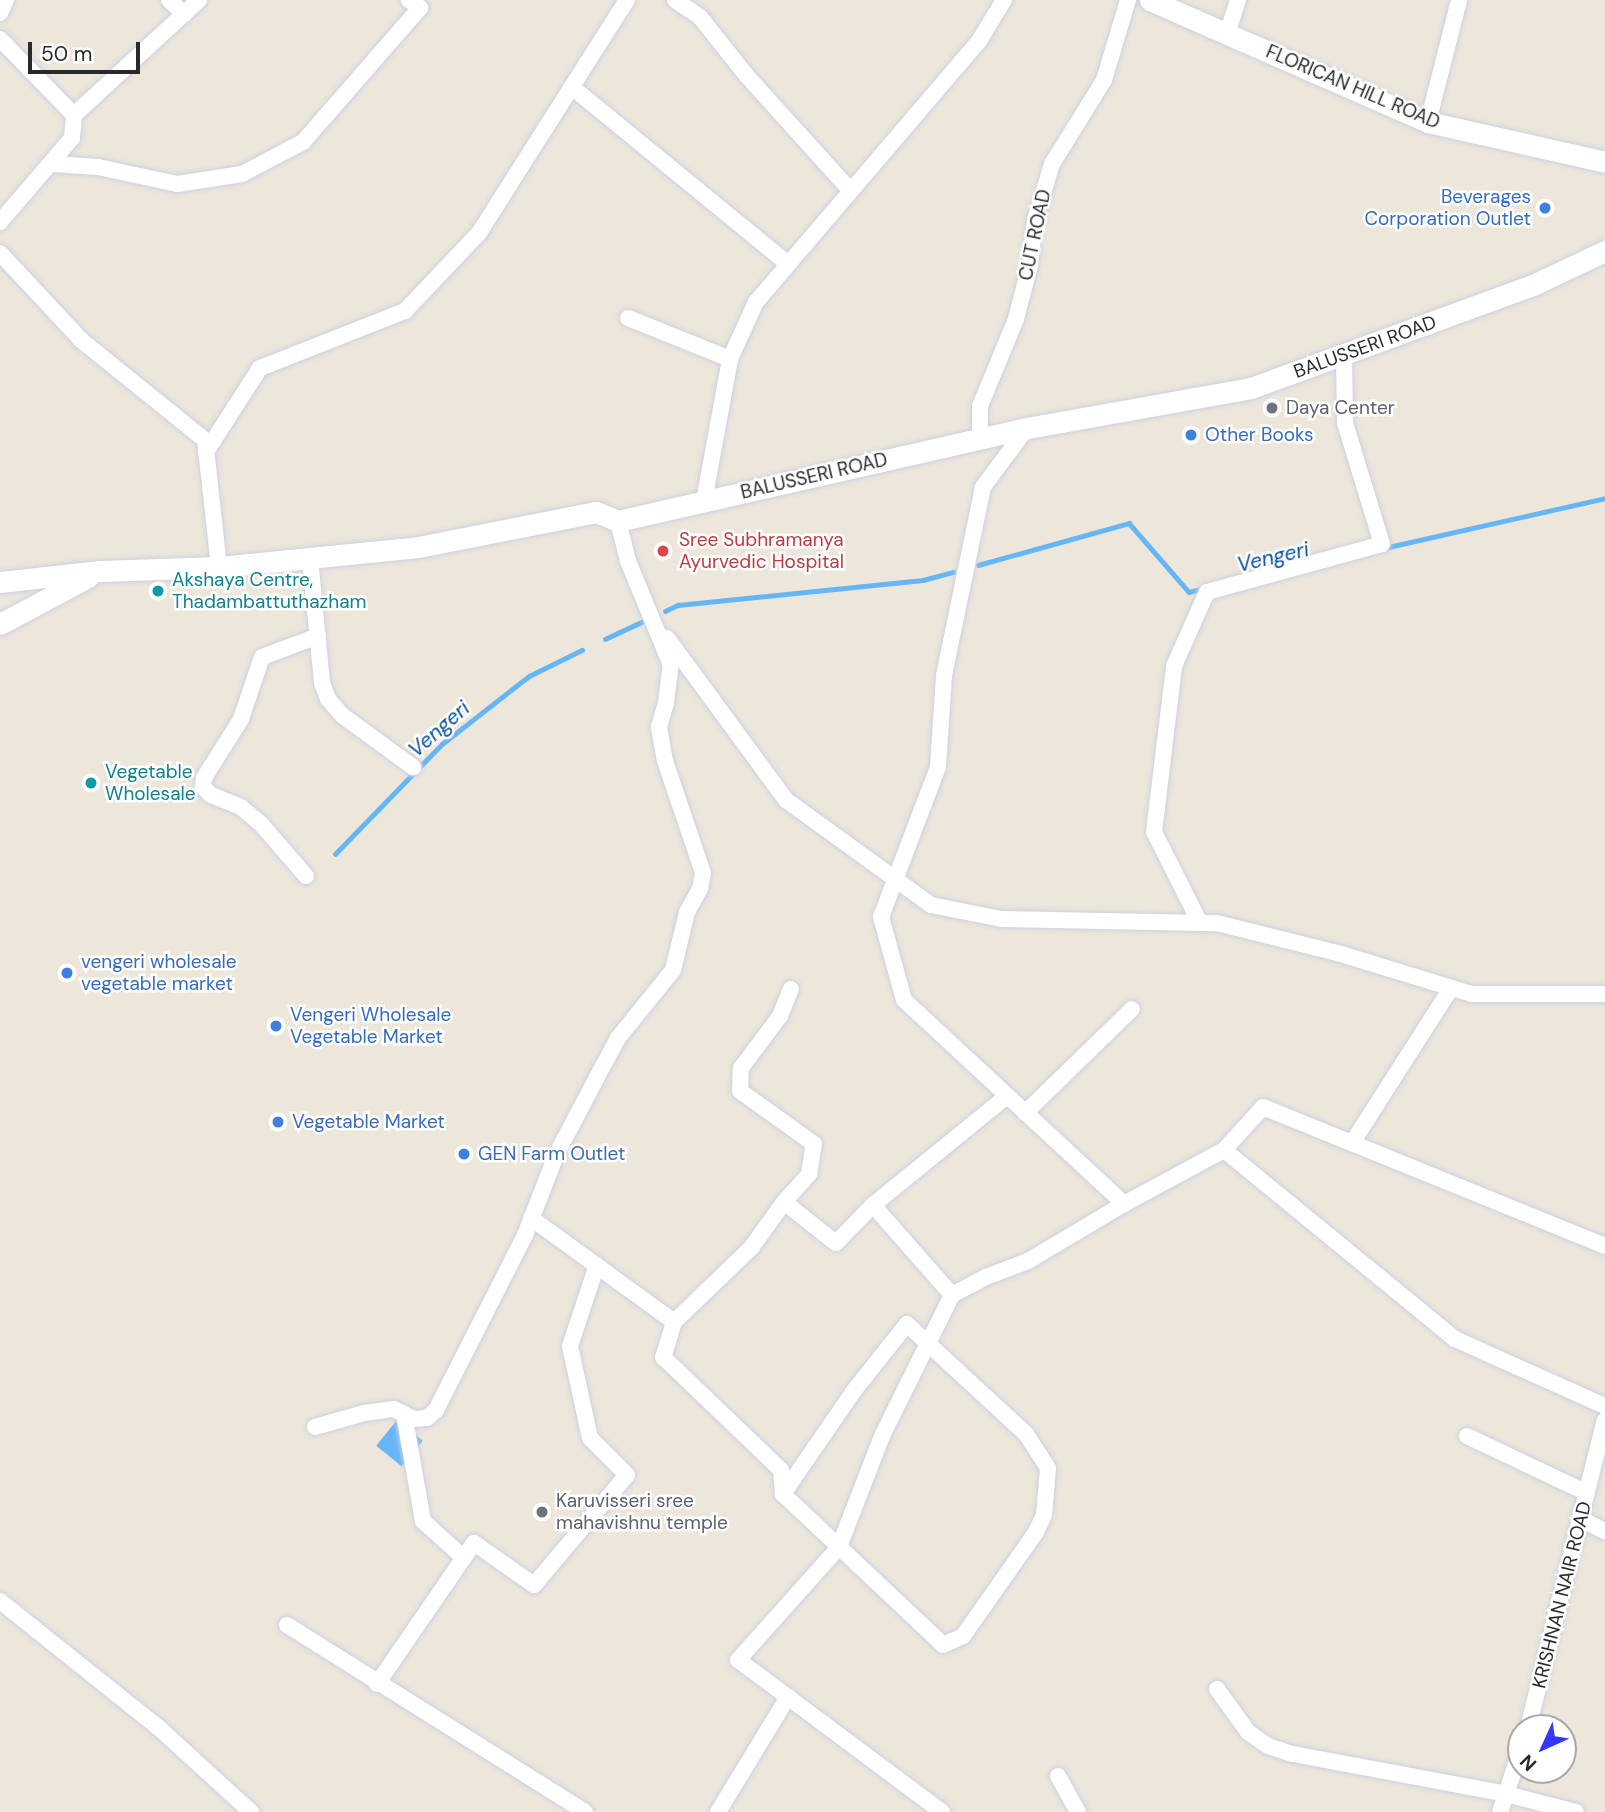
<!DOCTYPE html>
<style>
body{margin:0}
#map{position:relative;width:1605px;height:1812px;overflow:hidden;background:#ece7da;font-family:"DM Sans",sans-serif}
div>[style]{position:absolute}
.water>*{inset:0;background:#66b6f5;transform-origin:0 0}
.stream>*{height:4.5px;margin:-2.25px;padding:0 2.25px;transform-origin:2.25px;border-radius:2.25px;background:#66b6f5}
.roads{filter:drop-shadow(0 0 2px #cfcfe3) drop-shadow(0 0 2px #cfcfe3)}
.street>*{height:16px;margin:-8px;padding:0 8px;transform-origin:8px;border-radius:8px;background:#fff}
.secondary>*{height:21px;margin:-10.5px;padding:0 10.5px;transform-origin:10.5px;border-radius:10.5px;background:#fff}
.dots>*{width:19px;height:19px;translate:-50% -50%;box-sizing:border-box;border:4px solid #fff;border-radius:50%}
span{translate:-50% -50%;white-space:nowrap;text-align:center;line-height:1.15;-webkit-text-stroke:5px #fff;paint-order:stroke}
.street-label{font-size:19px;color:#292929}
.shop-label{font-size:19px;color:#366cbe}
.right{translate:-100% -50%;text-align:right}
.left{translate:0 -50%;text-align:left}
.worship-label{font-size:19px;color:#5b616d}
.health-label{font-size:19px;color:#be3a42}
.culture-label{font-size:19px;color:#0d838f}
.water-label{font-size:21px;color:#0650a0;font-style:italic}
.north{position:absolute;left:1507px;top:1714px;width:70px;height:70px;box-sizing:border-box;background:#fff;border:2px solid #a9a9a9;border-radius:50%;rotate:225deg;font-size:19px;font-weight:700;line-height:28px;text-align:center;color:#292929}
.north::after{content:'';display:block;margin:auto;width:24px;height:32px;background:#3437ff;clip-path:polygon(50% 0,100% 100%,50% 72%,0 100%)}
.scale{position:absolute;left:28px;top:42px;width:112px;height:32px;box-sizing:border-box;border:4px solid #292929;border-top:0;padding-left:9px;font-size:21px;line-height:24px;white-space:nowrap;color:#292929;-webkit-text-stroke:5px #fff;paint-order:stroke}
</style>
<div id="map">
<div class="water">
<div style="left:397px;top:1420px;width:33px;height:33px;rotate:39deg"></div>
</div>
<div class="stream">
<div style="left:1384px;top:548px;width:227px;rotate:-12.7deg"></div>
<div style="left:978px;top:565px;width:157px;rotate:-15.5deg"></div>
<div style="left:1129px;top:523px;width:91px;rotate:49deg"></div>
<div style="left:1189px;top:592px;width:16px;rotate:-14deg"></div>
<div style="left:665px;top:611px;width:14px;rotate:-25deg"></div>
<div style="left:678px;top:605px;width:246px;rotate:-5.8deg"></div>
<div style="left:923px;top:580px;width:31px;rotate:-15deg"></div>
<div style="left:605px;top:639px;width:40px;rotate:-25deg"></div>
<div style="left:335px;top:854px;width:153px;rotate:-45.8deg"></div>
<div style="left:442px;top:744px;width:110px;rotate:-38deg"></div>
<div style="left:529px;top:676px;width:59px;rotate:-26.1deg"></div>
</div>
<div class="roads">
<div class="street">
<div style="left:169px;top:0;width:21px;rotate:43deg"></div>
<div style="left:675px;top:0;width:30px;rotate:34deg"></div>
<div style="left:700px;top:17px;width:75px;rotate:51.5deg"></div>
<div style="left:747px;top:76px;width:154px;rotate:47.9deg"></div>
<div style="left:0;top:13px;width:14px;rotate:-65deg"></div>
<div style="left:1227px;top:34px;width:36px;rotate:-72deg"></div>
<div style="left:0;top:39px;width:106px;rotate:45.8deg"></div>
<div style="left:74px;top:115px;width:23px;rotate:95deg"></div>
<div style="left:72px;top:138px;width:111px;rotate:130.6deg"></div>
<div style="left:573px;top:88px;width:276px;rotate:39.3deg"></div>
<div style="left:74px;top:115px;width:170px;rotate:-42.6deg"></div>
<div style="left:1428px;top:122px;width:126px;rotate:-75.7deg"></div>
<div style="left:53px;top:164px;width:45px;rotate:3.8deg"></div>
<div style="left:98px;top:167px;width:81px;rotate:12.1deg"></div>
<div style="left:177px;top:184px;width:66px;rotate:-8.7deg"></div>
<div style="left:242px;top:174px;width:69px;rotate:-27.7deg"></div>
<div style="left:303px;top:142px;width:178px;rotate:-48.9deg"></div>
<div style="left:420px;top:8px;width:14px;rotate:-144deg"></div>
<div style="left:0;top:253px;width:119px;rotate:47deg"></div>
<div style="left:81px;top:340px;width:159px;rotate:38.9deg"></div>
<div style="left:205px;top:440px;width:128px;rotate:83.7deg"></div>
<div style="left:628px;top:318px;width:110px;rotate:21.9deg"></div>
<div style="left:1027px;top:428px;width:74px;rotate:126.7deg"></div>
<div style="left:983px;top:487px;width:193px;rotate:101.7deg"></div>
<div style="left:944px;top:676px;width:91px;rotate:93.8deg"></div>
<div style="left:938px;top:767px;width:160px;rotate:110.8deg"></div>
<div style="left:881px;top:917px;width:86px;rotate:74.5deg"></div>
<div style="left:904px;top:1000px;width:300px;rotate:42.8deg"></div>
<div style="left:980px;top:438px;width:32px;rotate:-90deg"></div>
<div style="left:980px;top:406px;width:94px;rotate:-67.5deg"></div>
<div style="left:1016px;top:319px;width:56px;rotate:-75.5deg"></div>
<div style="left:1030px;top:265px;width:45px;rotate:-83.7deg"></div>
<div style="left:1035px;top:220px;width:59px;rotate:-73.1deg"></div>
<div style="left:1052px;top:164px;width:99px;rotate:-58.2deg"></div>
<div style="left:1104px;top:80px;width:84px;rotate:-73.3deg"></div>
<div style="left:206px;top:452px;width:100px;rotate:-57.3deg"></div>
<div style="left:260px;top:368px;width:156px;rotate:-21.5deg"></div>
<div style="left:405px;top:311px;width:108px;rotate:-46.5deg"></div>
<div style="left:479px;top:233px;width:276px;rotate:-57.6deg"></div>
<div style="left:704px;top:501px;width:144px;rotate:-79.6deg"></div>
<div style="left:730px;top:359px;width:63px;rotate:-65.5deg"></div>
<div style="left:756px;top:302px;width:343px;rotate:-49.5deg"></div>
<div style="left:979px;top:41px;width:48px;rotate:-58.6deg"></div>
<div style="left:310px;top:558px;width:126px;rotate:84.5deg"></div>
<div style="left:322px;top:683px;width:17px;rotate:69deg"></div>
<div style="left:328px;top:699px;width:23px;rotate:49deg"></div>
<div style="left:343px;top:716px;width:87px;rotate:36.1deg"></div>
<div style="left:667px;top:638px;width:201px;rotate:53.7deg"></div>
<div style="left:786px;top:800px;width:179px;rotate:35.9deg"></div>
<div style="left:931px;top:905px;width:72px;rotate:11.2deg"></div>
<div style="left:1002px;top:919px;width:215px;rotate:1.1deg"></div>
<div style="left:1217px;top:923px;width:128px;rotate:14deg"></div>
<div style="left:1341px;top:954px;width:137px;rotate:17deg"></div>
<div style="left:1472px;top:994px;width:133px"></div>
<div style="left:306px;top:876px;width:69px;rotate:-130.9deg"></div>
<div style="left:261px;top:824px;width:26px;rotate:-140deg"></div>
<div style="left:241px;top:807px;width:32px;rotate:-158deg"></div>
<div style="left:211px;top:795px;width:11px;rotate:-135deg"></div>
<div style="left:203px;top:787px;width:9px;rotate:-84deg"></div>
<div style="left:204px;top:778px;width:70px;rotate:-57.9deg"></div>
<div style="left:241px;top:719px;width:65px;rotate:-71.3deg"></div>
<div style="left:262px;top:657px;width:60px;rotate:-20.6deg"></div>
<div style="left:1200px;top:923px;width:102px;rotate:-116.8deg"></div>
<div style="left:1154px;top:832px;width:167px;rotate:-83.1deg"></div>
<div style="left:1174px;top:666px;width:81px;rotate:-66deg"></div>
<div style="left:1207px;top:592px;width:181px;rotate:-15.3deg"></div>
<div style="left:1382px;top:544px;width:127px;rotate:-107deg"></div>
<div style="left:1345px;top:423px;width:69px;rotate:-90.8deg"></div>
<div style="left:1025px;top:1113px;width:149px;rotate:-44.2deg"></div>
<div style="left:1352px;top:1143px;width:184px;rotate:-57.4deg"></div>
<div style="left:1224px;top:1150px;width:58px;rotate:-47.8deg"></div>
<div style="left:1263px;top:1107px;width:369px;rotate:22.1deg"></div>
<div style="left:784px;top:1202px;width:66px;rotate:38.3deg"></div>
<div style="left:836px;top:1243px;width:53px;rotate:-45.8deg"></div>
<div style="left:531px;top:1218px;width:177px;rotate:36deg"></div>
<div style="left:674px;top:1322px;width:37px;rotate:107deg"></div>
<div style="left:663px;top:1357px;width:163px;rotate:43.8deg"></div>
<div style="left:781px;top:1470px;width:24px;rotate:85deg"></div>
<div style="left:783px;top:1494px;width:220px;rotate:43.3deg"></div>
<div style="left:943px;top:1645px;width:22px;rotate:-24deg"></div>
<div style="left:963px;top:1636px;width:127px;rotate:-54.9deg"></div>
<div style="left:1036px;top:1532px;width:19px;rotate:-65deg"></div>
<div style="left:1044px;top:1515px;width:47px;rotate:-85.1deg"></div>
<div style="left:1048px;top:1468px;width:40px;rotate:-122.9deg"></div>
<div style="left:1026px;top:1434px;width:162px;rotate:-137.3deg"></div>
<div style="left:907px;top:1324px;width:87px;rotate:128.5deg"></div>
<div style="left:853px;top:1392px;width:124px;rotate:124.5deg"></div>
<div style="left:952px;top:1295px;width:120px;rotate:-131.3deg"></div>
<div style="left:873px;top:1205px;width:173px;rotate:-39.1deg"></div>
<div style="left:674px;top:1322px;width:107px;rotate:-43.9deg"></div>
<div style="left:751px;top:1248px;width:57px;rotate:-54.3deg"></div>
<div style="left:784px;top:1202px;width:38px;rotate:-48deg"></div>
<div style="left:809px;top:1174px;width:30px;rotate:-81deg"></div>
<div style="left:814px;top:1144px;width:91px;rotate:-144.4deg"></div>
<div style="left:740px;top:1091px;width:23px;rotate:-88deg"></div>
<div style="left:741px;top:1068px;width:65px;rotate:-53.1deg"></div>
<div style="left:780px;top:1016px;width:29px;rotate:-68deg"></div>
<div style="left:404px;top:1414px;width:109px;rotate:79.9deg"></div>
<div style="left:423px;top:1521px;width:55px;rotate:42.1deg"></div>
<div style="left:315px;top:1427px;width:51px;rotate:-15.9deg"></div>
<div style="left:364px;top:1413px;width:30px;rotate:-8deg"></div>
<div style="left:394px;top:1409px;width:22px;rotate:27deg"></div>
<div style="left:414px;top:1419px;width:13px;rotate:-4deg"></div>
<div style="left:427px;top:1418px;width:12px;rotate:-42deg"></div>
<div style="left:436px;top:1410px;width:196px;rotate:-63deg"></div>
<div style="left:525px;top:1235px;width:88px;rotate:-68.7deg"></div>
<div style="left:557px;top:1153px;width:86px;rotate:-62.2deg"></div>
<div style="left:597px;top:1077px;width:44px;rotate:-61.7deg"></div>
<div style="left:618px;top:1038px;width:87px;rotate:-51deg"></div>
<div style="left:673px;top:970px;width:60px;rotate:-76.4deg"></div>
<div style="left:687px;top:912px;width:26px;rotate:-61deg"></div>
<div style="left:700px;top:889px;width:16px;rotate:-79deg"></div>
<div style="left:703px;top:873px;width:118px;rotate:-108.7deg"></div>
<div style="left:665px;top:761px;width:35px;rotate:-100deg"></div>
<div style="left:659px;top:727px;width:25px;rotate:-74deg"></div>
<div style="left:666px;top:703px;width:38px;rotate:-83deg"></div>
<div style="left:671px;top:665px;width:113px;rotate:-112.5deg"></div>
<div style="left:628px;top:561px;width:41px;rotate:-104deg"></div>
<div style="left:1467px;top:1436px;width:133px;rotate:25.4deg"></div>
<div style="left:1581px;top:1519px;width:27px;rotate:27deg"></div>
<div style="left:0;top:1601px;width:203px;rotate:38.6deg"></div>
<div style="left:159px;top:1728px;width:125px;rotate:42.4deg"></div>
<div style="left:287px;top:1625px;width:352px;rotate:32.1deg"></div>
<div style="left:377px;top:1684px;width:171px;rotate:-55.5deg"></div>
<div style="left:474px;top:1543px;width:73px;rotate:35deg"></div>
<div style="left:534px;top:1585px;width:144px;rotate:-49.8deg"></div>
<div style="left:627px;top:1475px;width:52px;rotate:-135deg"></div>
<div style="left:590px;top:1438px;width:94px;rotate:-102.3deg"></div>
<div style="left:570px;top:1346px;width:85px;rotate:-71.6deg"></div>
<div style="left:1217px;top:1689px;width:53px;rotate:54.2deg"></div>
<div style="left:1248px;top:1732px;width:24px;rotate:35deg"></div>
<div style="left:1268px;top:1746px;width:26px;rotate:18deg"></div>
<div style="left:1293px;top:1754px;width:217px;rotate:10.6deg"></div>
<div style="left:1506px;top:1794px;width:72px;rotate:14.4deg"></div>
<div style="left:1528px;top:1728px;width:317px;rotate:-76deg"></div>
<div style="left:1058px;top:1776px;width:41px;rotate:60.9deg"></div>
<div style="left:718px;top:1812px;width:135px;rotate:-58.7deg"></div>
<div style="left:942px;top:1812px;width:254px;rotate:-143.3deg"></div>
<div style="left:738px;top:1660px;width:152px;rotate:-48.2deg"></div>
<div style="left:839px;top:1547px;width:119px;rotate:-68.8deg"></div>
<div style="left:882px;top:1436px;width:157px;rotate:-63.6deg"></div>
<div style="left:952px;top:1295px;width:38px;rotate:-28deg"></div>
<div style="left:986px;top:1277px;width:45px;rotate:-20.9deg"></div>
<div style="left:1028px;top:1261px;width:112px;rotate:-30.7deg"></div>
<div style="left:1124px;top:1204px;width:114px;rotate:-28.4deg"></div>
<div style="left:1224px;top:1150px;width:298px;rotate:39.3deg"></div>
<div style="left:1455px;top:1339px;width:164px;rotate:24.1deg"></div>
<div style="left:1500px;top:1812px;width:66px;rotate:-71.6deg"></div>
</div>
<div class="secondary">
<div style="left:1150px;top:0;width:304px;rotate:23.7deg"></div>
<div style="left:1428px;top:122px;width:181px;rotate:12.7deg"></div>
<div style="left:0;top:582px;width:101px;rotate:-6.3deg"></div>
<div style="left:100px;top:571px;width:119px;rotate:-1.9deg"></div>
<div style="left:219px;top:567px;width:200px;rotate:-5.7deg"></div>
<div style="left:418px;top:547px;width:181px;rotate:-11.1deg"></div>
<div style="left:596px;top:512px;width:24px;rotate:22deg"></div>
<div style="left:618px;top:521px;width:419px;rotate:-12.8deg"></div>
<div style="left:1027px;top:428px;width:228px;rotate:-10.1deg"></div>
<div style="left:1251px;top:388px;width:300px;rotate:-20.1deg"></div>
<div style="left:1533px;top:285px;width:80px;rotate:-25.3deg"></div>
<div style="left:0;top:624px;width:100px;rotate:-28.1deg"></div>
</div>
</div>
<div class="dots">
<div style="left:1545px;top:208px;background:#3f7fe0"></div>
<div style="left:1272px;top:408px;background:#6b7280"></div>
<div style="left:1191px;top:435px;background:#3f7fe0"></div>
<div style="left:663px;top:551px;background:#e0444e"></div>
<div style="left:158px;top:591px;background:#0f9aa8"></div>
<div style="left:91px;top:783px;background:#0f9aa8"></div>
<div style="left:67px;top:973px;background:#3f7fe0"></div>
<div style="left:276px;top:1026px;background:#3f7fe0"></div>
<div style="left:278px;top:1122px;background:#3f7fe0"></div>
<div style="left:464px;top:1154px;background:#3f7fe0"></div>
<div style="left:542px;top:1512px;background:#6b7280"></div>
</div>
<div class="street-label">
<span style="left:1353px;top:87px;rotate:23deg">FLORICAN HILL ROAD</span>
<span style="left:1035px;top:235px;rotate:-78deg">CUT ROAD</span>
<span style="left:1365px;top:347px;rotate:-20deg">BALUSSERI ROAD</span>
<span style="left:814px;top:476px;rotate:-13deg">BALUSSERI ROAD</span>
<span style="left:1562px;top:1595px;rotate:-76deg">KRISHNAN NAIR ROAD</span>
</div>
<div class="shop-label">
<span class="right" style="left:1531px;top:208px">Beverages<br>Corporation Outlet</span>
<span class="left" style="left:1205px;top:435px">Other Books</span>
<span class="left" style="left:81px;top:973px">vengeri wholesale<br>vegetable market</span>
<span class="left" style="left:290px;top:1026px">Vengeri Wholesale<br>Vegetable Market</span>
<span class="left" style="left:292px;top:1122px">Vegetable Market</span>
<span class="left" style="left:478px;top:1154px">GEN Farm Outlet</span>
</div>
<div class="worship-label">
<span class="left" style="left:1286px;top:408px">Daya Center</span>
<span class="left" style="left:556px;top:1512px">Karuvisseri sree<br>mahavishnu temple</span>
</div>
<div class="health-label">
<span class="left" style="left:679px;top:551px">Sree Subhramanya<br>Ayurvedic Hospital</span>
</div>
<div class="culture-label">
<span class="left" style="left:172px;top:591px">Akshaya Centre,<br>Thadambattuthazham</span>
<span class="left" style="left:105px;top:783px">Vegetable<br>Wholesale</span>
</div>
<div class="water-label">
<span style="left:1273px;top:557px;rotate:-13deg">Vengeri</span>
<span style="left:439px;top:729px;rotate:-41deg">Vengeri</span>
</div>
<div class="north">N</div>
<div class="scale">50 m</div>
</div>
